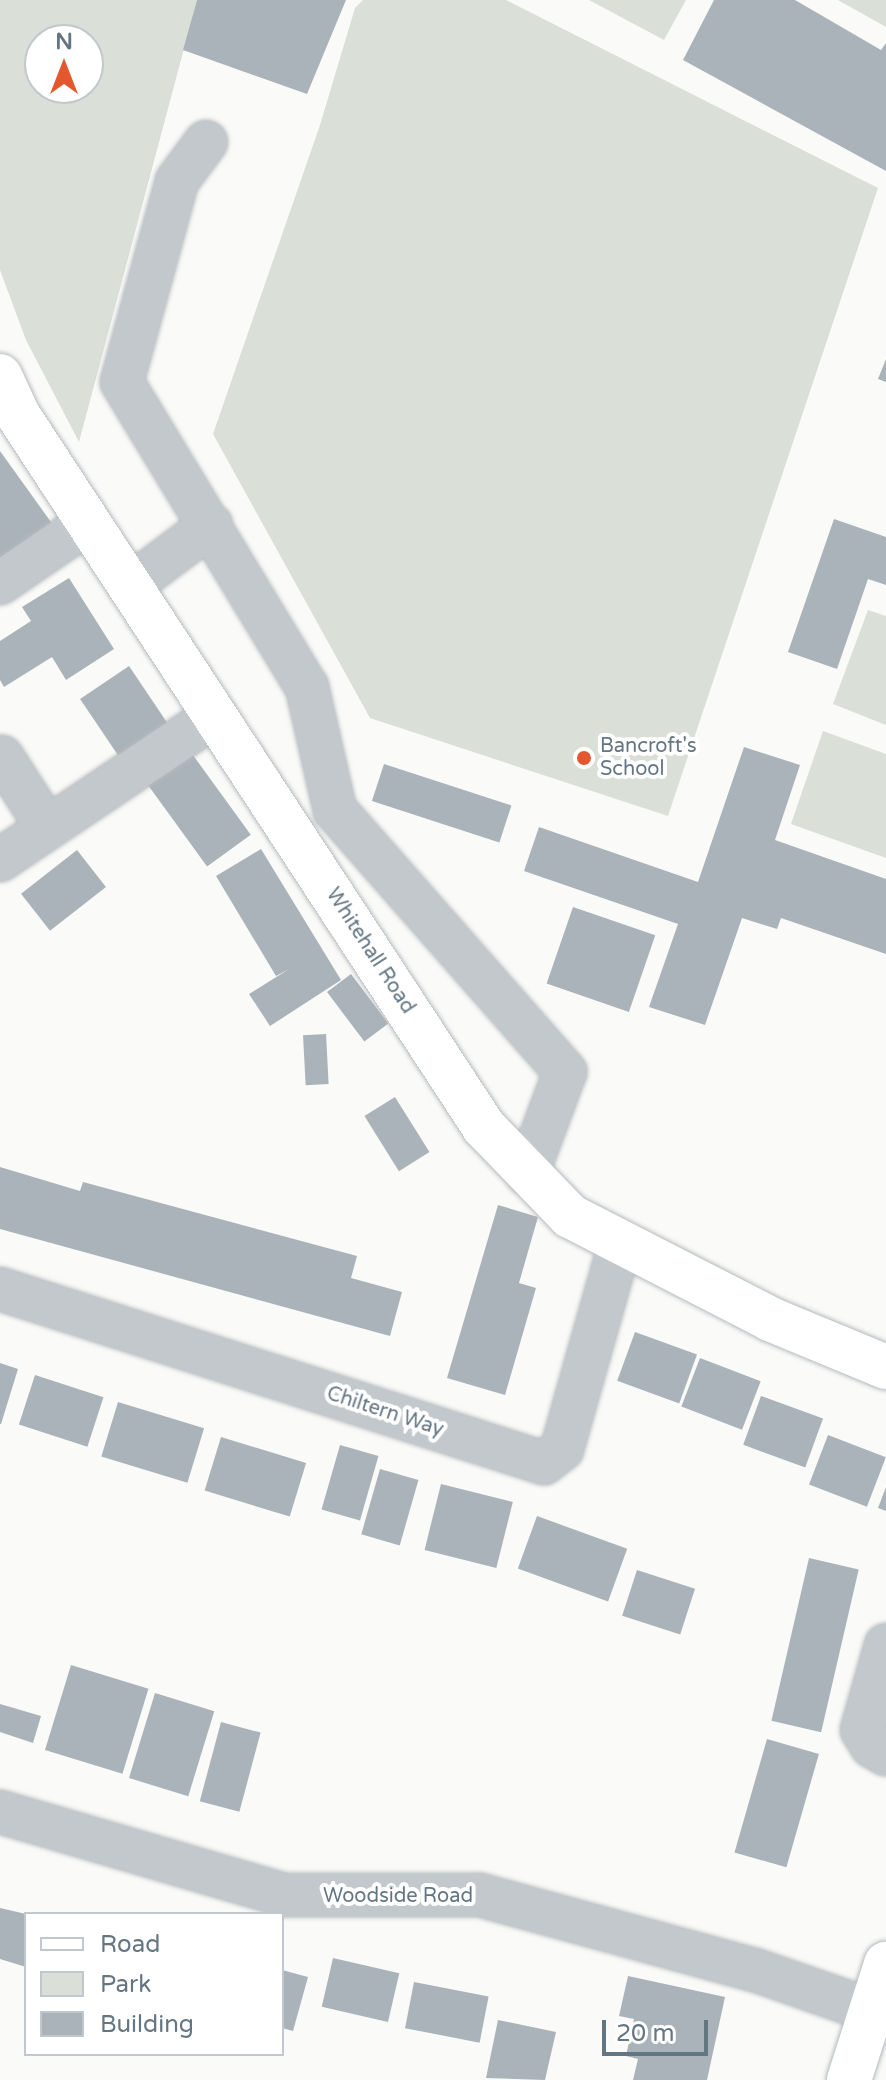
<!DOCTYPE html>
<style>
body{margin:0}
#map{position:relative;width:886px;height:2080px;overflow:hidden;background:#fafaf8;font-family:"Varela Round",sans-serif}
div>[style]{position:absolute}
.green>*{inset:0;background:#dadfd7}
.building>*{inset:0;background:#aab3b9;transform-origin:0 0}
.roads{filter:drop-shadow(0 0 2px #b5babe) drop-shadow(0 0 2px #b5babe)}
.minor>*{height:42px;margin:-21px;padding:0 21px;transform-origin:21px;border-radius:21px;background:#c3c8cc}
.major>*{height:44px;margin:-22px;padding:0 22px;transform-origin:22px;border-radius:22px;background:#fff}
.dots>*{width:22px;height:22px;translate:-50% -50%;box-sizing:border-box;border:4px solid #fff;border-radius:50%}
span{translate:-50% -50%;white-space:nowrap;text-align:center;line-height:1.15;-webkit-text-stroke:8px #fff;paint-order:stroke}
.poi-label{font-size:20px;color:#657683}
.left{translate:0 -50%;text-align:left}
.street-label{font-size:20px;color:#657683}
.legend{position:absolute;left:24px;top:1912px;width:260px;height:144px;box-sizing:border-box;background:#fff;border:2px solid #c1c8cd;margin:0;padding:10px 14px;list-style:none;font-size:24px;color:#657683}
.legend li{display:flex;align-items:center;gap:16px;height:40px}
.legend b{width:40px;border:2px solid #c1c8cd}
.north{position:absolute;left:24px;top:24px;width:80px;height:80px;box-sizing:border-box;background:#fff;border:2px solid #c1c8cd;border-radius:50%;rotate:0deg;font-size:22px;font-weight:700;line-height:32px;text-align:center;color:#657683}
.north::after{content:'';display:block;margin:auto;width:28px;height:36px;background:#e4572e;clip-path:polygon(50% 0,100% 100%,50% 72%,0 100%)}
.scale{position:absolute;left:602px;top:2020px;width:106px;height:36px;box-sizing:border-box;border:4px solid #657683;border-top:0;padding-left:10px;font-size:24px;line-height:28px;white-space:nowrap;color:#657683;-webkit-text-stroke:6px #fff;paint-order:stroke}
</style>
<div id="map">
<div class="green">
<div style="clip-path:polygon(evenodd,0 0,197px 0,79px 442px,26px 340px,0 270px,0 0,40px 40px,88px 40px,88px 88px,40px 88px,40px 40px)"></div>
<div style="clip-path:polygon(363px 0,506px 0,878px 188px,668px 816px,370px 718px,213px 434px,320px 125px,355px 8px)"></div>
<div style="clip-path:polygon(589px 0,686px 0,664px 40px)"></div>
<div style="clip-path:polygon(838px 0,886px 0,886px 27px)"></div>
<div style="clip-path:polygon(868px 610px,886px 616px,886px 725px,833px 704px)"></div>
<div style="clip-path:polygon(823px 731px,886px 754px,886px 858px,791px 824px)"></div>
</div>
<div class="building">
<div style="clip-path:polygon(197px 0,346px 0,307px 94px,183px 50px)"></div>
<div style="clip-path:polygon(714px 0,795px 0,881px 50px,886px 43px,886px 171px,683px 60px)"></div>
<div style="clip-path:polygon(886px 359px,886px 382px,878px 379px)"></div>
<div style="clip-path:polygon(0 451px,61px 536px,0 579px)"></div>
<div style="clip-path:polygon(834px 519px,886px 537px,886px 585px,868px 579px,837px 669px,788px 652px)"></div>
<div style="clip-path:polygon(69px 578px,114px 649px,66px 680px,52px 657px,4px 687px,0 680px,0 641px,31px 621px,22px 607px)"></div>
<div style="left:129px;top:666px;width:81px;height:59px;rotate:56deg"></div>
<div style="left:182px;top:740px;width:117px;height:54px;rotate:54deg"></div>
<div style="clip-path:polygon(744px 747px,800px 765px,775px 840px,886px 879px,886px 954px,781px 918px,777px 929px,742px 918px,705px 1025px,649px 1007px,678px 924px,524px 871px,539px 827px,698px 882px)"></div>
<div style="left:384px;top:764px;width:134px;height:39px;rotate:18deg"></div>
<div style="clip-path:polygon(261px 849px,341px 980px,270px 1026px,249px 994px,289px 969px,276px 976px,216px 876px)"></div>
<div style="left:77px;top:850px;width:47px;height:71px;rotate:52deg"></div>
<div style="left:573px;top:907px;width:87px;height:81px;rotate:19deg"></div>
<div style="left:351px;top:974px;width:62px;height:30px;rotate:53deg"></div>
<div style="left:326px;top:1034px;width:50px;height:23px;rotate:87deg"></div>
<div style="left:395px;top:1097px;width:65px;height:36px;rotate:58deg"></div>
<div style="clip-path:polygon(0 1167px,80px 1191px,83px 1182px,357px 1256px,351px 1278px,402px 1292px,390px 1336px,0 1229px)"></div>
<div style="clip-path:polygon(498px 1205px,538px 1217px,519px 1283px,536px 1288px,505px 1395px,447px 1378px)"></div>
<div style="left:635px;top:1332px;width:66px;height:52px;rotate:20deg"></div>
<div style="left:700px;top:1358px;width:65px;height:52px;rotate:21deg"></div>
<div style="clip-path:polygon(0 1363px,18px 1369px,1px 1424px,0 1424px)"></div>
<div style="left:35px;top:1375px;width:72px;height:52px;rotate:18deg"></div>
<div style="left:761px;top:1396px;width:66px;height:52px;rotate:20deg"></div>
<div style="left:118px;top:1402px;width:90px;height:57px;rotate:17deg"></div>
<div style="left:828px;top:1435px;width:62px;height:53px;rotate:21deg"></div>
<div style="left:221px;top:1437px;width:89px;height:56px;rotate:17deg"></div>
<div style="left:340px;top:1445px;width:40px;height:67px;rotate:16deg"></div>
<div style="left:380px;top:1469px;width:40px;height:68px;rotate:16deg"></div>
<div style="left:441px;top:1484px;width:74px;height:68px;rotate:14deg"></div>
<div style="clip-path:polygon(886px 1487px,886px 1511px,878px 1508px)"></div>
<div style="left:537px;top:1516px;width:96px;height:56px;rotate:20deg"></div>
<div style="left:809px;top:1558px;width:51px;height:167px;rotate:13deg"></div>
<div style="left:637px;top:1570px;width:61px;height:48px;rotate:18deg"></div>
<div style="left:71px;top:1665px;width:81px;height:89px;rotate:17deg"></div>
<div style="left:155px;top:1693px;width:62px;height:89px;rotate:17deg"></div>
<div style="clip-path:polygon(0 1704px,41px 1716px,33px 1743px,0 1732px)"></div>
<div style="left:221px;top:1722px;width:41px;height:82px;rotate:15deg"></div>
<div style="left:767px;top:1739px;width:54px;height:118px;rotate:16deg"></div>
<div style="clip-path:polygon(0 1908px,26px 1914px,26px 1967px,0 1959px)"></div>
<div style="left:333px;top:1958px;width:68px;height:50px;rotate:13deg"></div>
<div style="clip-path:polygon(282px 1970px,308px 1977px,293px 2031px,282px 2028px)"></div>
<div style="clip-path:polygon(628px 1976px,725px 1997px,707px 2080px,633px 2080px,638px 2059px,626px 2056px,634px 2019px,619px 2016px)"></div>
<div style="left:414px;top:1982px;width:76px;height:47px;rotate:11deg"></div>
<div style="clip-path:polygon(498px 2020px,556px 2032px,545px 2080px,486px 2078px)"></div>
</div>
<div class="roads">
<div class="minor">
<div style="left:206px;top:142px;width:49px;rotate:126.6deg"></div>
<div style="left:177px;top:181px;width:208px;rotate:105.3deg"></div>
<div style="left:122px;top:382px;width:357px;rotate:58.8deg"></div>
<div style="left:307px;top:687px;width:126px;rotate:77.2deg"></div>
<div style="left:335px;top:810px;width:349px;rotate:48.7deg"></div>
<div style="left:565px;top:1072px;width:109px;rotate:110.4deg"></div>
<div style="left:0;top:583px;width:108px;rotate:-34.4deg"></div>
<div style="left:131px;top:585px;width:100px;rotate:-36.9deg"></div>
<div style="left:2px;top:757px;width:83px;rotate:57.3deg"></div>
<div style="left:0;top:860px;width:260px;rotate:-33.9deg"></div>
<div style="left:0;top:1289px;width:571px;rotate:17.74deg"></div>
<div style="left:544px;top:1463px;width:23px;rotate:-38deg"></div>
<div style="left:562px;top:1449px;width:213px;rotate:-74.2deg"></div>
<div style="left:886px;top:1645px;width:88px;rotate:105.8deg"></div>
<div style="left:862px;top:1730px;width:19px;rotate:58deg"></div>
<div style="left:872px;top:1746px;width:16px;rotate:30deg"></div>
<div style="left:0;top:1812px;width:295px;rotate:16.3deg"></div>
<div style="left:283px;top:1895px;width:197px"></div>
<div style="left:480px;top:1895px;width:285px;rotate:15.3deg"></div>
<div style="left:755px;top:1970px;width:139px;rotate:19.3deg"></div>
</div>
<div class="major">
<div style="left:0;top:376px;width:43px;rotate:65.2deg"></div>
<div style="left:18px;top:415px;width:851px;rotate:56.8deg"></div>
<div style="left:484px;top:1127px;width:124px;rotate:46deg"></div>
<div style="left:570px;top:1216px;width:225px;rotate:27.2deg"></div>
<div style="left:770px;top:1319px;width:126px;rotate:22.5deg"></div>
<div style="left:849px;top:2080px;width:122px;rotate:-72.3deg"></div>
</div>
</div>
<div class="dots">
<div style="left:584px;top:758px;background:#e4572e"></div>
</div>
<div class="poi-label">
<span class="left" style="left:600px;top:758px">Bancroft's<br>School</span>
</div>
<div class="street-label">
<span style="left:370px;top:951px;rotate:57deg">Whitehall Road</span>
<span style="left:385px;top:1412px;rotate:18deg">Chiltern Way</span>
<span style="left:398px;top:1896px">Woodside Road</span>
</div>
<ul class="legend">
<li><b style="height:10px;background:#fff"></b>Road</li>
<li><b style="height:22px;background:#dadfd7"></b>Park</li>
<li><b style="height:22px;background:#aab3b9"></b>Building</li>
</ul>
<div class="north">N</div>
<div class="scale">20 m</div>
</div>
